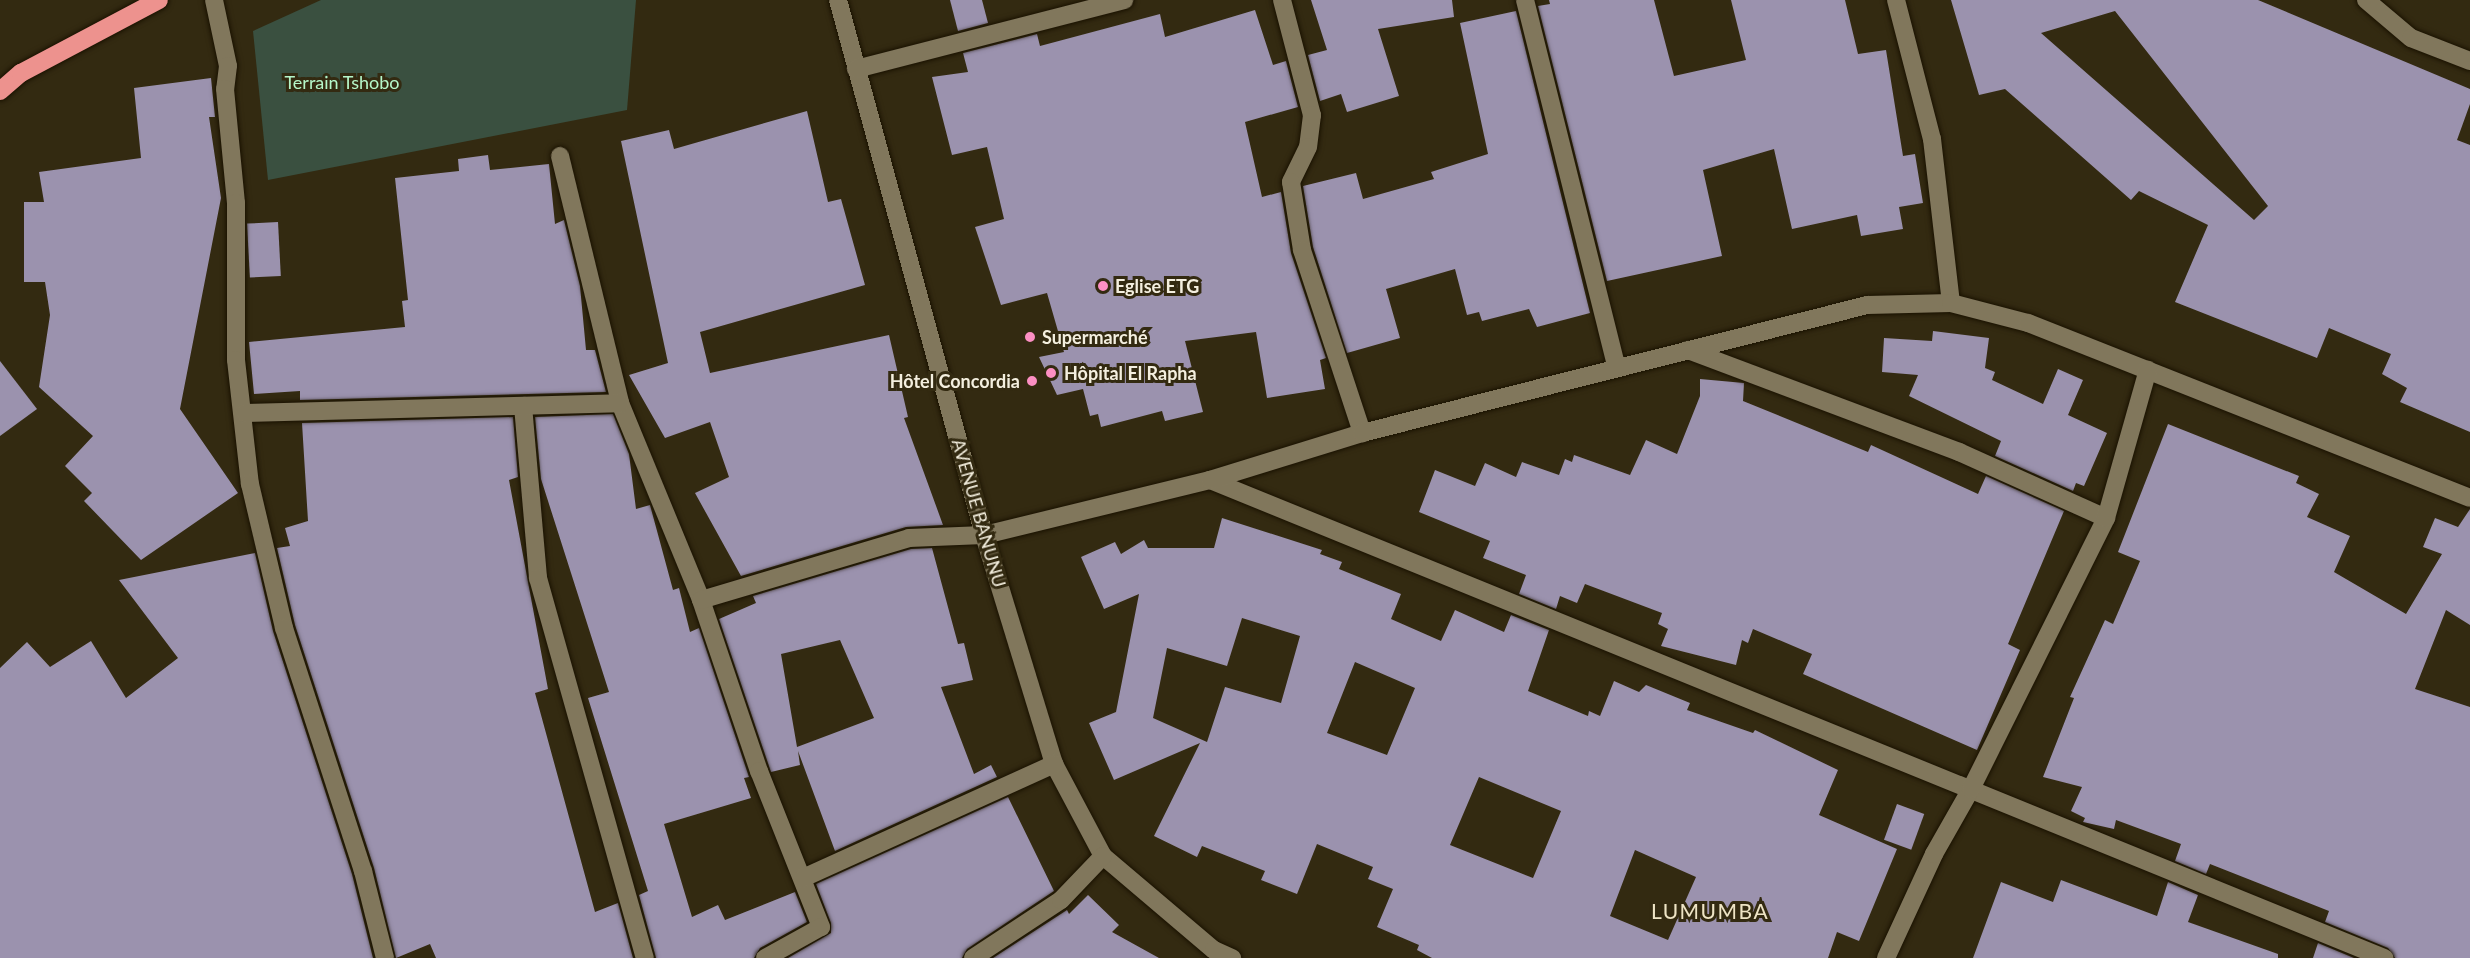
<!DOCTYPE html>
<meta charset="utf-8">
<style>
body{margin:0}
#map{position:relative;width:2470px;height:958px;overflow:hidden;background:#332a11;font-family:Lato,sans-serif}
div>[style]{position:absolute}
.green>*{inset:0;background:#3a5040}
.building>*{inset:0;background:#9b92ae;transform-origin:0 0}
.roads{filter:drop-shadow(0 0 2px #1a1200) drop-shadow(0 0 2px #1a1200)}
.minor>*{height:18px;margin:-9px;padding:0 9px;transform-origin:9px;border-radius:9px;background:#81775c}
.highway>*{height:18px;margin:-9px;padding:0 9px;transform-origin:9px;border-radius:9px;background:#ed928e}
.dots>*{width:16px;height:16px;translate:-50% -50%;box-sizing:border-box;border:3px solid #332a11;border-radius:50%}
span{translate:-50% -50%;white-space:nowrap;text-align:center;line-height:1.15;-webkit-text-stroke:6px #332a11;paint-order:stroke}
.park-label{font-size:18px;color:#b5f6c9}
.poi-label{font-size:18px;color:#f4efdf;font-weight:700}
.left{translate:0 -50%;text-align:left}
.right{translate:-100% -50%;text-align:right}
.street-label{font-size:18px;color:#f4efdf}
.quarter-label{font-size:21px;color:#eee4c5;letter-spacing:1.5px}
</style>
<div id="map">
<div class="green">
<div style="clip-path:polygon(321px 0,636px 0,627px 110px,268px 180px,253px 31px)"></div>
</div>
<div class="building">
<div style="clip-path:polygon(950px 0,982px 0,988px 23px,958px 31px)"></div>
<div style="clip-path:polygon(1311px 0,1452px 0,1454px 17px,1378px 29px,1399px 96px,1347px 112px,1341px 94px,1320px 101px,1308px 55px,1327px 50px)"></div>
<div style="clip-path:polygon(1549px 0,1654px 0,1674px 76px,1746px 60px,1731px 0,1845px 0,1858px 54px,1886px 50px,1903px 156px,1915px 154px,1923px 203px,1899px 207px,1903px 229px,1861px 236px,1857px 215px,1792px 229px,1774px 149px,1703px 170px,1722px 256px,1607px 281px,1538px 6px,1550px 4px)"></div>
<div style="clip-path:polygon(evenodd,1951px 0,2258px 0,2470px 89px,2470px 104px,2457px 140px,2470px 145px,2470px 432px,2400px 402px,2407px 388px,2382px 374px,2391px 354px,2329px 328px,2317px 358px,2175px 302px,2208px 225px,2139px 191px,2131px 200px,2005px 89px,1979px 95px,1951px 0,2115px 11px,2268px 206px,2254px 220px,2041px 33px,2115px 11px)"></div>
<div style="clip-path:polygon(1255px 10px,1273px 65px,1286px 61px,1298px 107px,1245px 122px,1262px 197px,1281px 192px,1291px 253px,1326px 358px,1320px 360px,1325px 389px,1267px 398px,1256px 332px,1185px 341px,1203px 412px,1165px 421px,1162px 411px,1101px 427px,1098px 414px,1090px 416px,1083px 389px,1057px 395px,1039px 357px,1064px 352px,1047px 293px,1001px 305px,975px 227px,1004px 219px,987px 147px,952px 155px,932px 77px,968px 72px,963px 53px,1037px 34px,1040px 46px,1160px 14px,1165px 37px)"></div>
<div style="clip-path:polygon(1516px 11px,1590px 313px,1537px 327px,1529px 309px,1482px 321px,1479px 312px,1467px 315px,1455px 269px,1386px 289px,1400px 338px,1347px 353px,1313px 247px,1303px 186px,1356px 173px,1363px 199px,1434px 179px,1431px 172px,1488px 154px,1460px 23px)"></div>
<div style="clip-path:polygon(211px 78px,215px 117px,209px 117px,221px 198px,180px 409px,238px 493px,141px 560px,84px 501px,92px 493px,65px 466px,93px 436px,39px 387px,50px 315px,45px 282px,24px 282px,24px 202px,44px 202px,39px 172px,141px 158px,134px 88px)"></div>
<div style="clip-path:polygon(807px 111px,828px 202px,841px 199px,865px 285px,700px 332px,710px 373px,889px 335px,908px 417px,904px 418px,943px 525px,906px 527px,741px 576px,695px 493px,729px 477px,710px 422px,665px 438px,629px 375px,668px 363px,621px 141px,669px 130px,674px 149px)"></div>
<div style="clip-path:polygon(488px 155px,490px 170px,549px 164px,555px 224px,564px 220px,580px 286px,586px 350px,595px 350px,606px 392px,300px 400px,300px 391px,254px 394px,249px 342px,405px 327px,402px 301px,408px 300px,395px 178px,459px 171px,458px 159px)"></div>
<div style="left:278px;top:222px;width:54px;height:31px;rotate:87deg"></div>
<div style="clip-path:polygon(1933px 331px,1989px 338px,1985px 368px,1995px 372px,1992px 380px,2043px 404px,2058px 369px,2083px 380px,2068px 415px,2107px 433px,2084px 486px,2076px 483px,2073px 491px,1995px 456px,2001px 441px,1909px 396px,1918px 375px,1882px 372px,1884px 338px,1932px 341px)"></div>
<div style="clip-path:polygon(0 361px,37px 409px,0 436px)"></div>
<div style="clip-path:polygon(1700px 379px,1744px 383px,1743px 401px,1868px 452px,1871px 445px,1978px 494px,1986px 476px,2064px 511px,2008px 644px,2020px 650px,1977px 750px,1803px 674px,1812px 654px,1753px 629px,1748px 643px,1742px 640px,1736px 665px,1661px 646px,1668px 629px,1658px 624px,1662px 613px,1585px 584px,1577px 603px,1560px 596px,1556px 609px,1519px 594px,1526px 575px,1483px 558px,1490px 541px,1419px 512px,1435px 470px,1475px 486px,1485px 463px,1516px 477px,1522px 462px,1559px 475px,1565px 459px,1572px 462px,1574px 455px,1630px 475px,1646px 440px,1677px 454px,1700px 396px)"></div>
<div style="clip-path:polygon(613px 414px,629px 454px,636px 509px,650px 505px,673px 590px,679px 588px,690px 632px,699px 628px,749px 777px,744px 778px,751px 798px,664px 824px,692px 917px,718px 905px,725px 920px,795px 892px,807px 922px,760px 948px,754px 958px,656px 958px,639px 895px,648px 891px,588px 698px,609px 692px,541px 479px,535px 417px)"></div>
<div style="clip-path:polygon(513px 417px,518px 477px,509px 480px,548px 689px,535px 693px,595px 912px,618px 903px,633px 958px,436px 958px,430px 944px,396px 958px,374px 868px,295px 625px,277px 548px,290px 546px,285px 528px,308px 521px,302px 423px)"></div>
<div style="clip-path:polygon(2168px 424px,2299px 476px,2296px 483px,2319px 494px,2307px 517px,2350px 536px,2334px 572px,2406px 614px,2442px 554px,2423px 547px,2435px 518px,2458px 527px,2470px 509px,2470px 625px,2446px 610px,2415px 689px,2470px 707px,2470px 958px,2395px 958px,2388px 948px,2325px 922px,2329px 911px,2210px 864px,2206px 874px,2175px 861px,2181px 844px,2116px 820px,2114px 829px,2083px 822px,2085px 818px,2071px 811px,2082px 787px,2043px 777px,2074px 698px,2070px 697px,2105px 620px,2113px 624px,2140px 561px,2118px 552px)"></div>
<div style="clip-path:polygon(evenodd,1222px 518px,1322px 550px,1320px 554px,1342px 562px,1339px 569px,1401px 594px,1391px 619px,1441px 641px,1455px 610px,1504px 632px,1511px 615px,1549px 630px,1528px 691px,1588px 716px,1589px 711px,1600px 716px,1614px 681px,1639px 692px,1646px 685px,1690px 703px,1687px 710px,1753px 733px,1755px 730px,1838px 770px,1819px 815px,1897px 849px,1859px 941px,1837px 932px,1828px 958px,1432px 958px,1417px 950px,1419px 945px,1377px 927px,1393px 889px,1368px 879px,1373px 867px,1317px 844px,1297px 894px,1261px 880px,1265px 871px,1202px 846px,1197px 857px,1154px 836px,1200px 743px,1114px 780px,1089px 723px,1116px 712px,1139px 594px,1104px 609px,1081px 557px,1115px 542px,1121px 554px,1144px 540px,1148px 548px,1214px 548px,1222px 518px,1242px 618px,1300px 636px,1281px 703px,1225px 687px,1207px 742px,1153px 718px,1167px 648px,1227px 666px,1242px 618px,1222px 518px,1355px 662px,1415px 688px,1387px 755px,1327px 733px,1355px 662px,1222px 518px,1479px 777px,1561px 811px,1533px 878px,1450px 845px,1479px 777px,1222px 518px,1635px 850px,1696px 877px,1668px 940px,1610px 916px,1635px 850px)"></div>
<div style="clip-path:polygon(evenodd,932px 548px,958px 644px,964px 643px,973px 680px,941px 687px,974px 774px,991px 765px,997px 777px,835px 851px,798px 751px,800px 765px,771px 772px,719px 619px,756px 603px,753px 596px,911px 549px,932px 548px,840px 640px,874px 718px,797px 747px,781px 654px,840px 640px)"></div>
<div style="clip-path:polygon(255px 553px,273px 631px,352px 874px,373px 958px,0 958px,0 668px,27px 642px,50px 667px,91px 641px,126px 698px,178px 658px,119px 580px)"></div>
<div style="clip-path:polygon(1008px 797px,1054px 891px,967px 949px,962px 958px,788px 958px,831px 933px,831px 923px,816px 884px)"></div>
<div style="left:1897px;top:804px;width:29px;height:38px;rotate:20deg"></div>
<div style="clip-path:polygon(2061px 880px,2157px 916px,2168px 882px,2198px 895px,2188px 922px,2278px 954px,2278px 958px,1973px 958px,2001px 882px,2053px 902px)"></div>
<div style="clip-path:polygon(1088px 895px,1119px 925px,1112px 932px,1159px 958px,993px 958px,1067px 910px,1069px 914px)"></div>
<div style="clip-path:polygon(2318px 943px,2354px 958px,2313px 958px)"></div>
</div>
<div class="roads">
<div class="minor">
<div style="left:214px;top:0;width:67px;rotate:78deg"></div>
<div style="left:228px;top:66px;width:23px;rotate:97deg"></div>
<div style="left:225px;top:89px;width:115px;rotate:84.5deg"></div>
<div style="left:236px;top:203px;width:157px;rotate:90deg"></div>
<div style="left:236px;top:360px;width:125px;rotate:83.6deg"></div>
<div style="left:250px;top:484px;width:148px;rotate:76.7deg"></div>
<div style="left:284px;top:628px;width:256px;rotate:72deg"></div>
<div style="left:363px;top:871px;width:90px;rotate:75.8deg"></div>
<div style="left:838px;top:0;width:555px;rotate:74.74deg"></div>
<div style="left:984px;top:535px;width:239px;rotate:73deg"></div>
<div style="left:1054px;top:764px;width:104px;rotate:62deg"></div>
<div style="left:1103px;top:856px;width:145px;rotate:40.3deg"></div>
<div style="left:1214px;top:950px;width:20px;rotate:24deg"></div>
<div style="left:1282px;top:0;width:119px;rotate:75.4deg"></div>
<div style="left:1312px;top:115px;width:32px;rotate:97deg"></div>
<div style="left:1308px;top:147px;width:39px;rotate:116deg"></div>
<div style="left:1291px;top:182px;width:69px;rotate:80.8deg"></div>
<div style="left:1302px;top:250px;width:193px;rotate:71.8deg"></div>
<div style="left:1525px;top:0;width:379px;rotate:76deg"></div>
<div style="left:1896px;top:0;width:144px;rotate:75.5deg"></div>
<div style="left:1932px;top:139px;width:165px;rotate:83.4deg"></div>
<div style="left:2366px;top:0;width:59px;rotate:40.2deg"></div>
<div style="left:2411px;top:38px;width:63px;rotate:21.3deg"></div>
<div style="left:856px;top:69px;width:277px;rotate:-14.4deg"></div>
<div style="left:560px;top:156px;width:254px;rotate:76.3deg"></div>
<div style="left:620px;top:403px;width:213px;rotate:67.6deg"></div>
<div style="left:701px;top:600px;width:181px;rotate:71.3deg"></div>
<div style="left:759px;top:771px;width:168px;rotate:68.3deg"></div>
<div style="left:821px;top:927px;width:64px;rotate:151deg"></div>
<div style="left:1688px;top:350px;width:290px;rotate:20.6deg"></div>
<div style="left:1959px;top:452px;width:161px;rotate:24.2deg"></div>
<div style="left:523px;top:406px;width:173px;rotate:85deg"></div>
<div style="left:538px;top:578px;width:395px;rotate:74.3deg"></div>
<div style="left:245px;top:413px;width:375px;rotate:-1.5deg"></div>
<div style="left:1210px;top:480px;width:1268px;rotate:22.15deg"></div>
<div style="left:701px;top:600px;width:217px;rotate:-16.6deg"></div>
<div style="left:909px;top:538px;width:75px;rotate:-2.3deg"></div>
<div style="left:984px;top:535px;width:233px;rotate:-13.7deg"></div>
<div style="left:1210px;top:480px;width:159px;rotate:-17.2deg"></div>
<div style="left:1362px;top:433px;width:521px;rotate:-14.22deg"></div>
<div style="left:1867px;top:305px;width:84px;rotate:-1.4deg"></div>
<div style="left:1951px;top:303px;width:80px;rotate:14.6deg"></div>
<div style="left:2028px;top:323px;width:475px;rotate:21.6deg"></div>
<div style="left:803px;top:878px;width:276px;rotate:-24.4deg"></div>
<div style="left:973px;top:958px;width:105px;rotate:-33.4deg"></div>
<div style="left:1061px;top:900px;width:61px;rotate:-46.3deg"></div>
<div style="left:1886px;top:958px;width:115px;rotate:-65.2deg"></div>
<div style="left:1934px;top:854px;width:75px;rotate:-60.4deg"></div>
<div style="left:1971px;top:789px;width:303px;rotate:-63.5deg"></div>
<div style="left:2106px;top:518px;width:154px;rotate:-74.2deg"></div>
</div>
<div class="highway">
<div style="left:0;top:91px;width:28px;rotate:-41deg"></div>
<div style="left:21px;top:73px;width:156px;rotate:-27.9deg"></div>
</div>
</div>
<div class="dots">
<div style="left:1103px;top:286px;background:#fc8fc3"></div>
<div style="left:1030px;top:337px;background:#fc8fc3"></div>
<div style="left:1051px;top:373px;background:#fc8fc3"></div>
<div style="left:1032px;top:381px;background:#fc8fc3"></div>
</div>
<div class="park-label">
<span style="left:342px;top:82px">Terrain Tshobo</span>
</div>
<div class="poi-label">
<span class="left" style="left:1115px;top:286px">Eglise ETG</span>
<span class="left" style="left:1042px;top:337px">Supermarché</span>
<span class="left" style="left:1064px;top:373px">Hôpital El Rapha</span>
<span class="right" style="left:1020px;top:381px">Hôtel Concordia</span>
</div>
<div class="street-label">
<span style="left:979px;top:513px;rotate:74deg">AVENUE BANUNU</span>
</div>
<div class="quarter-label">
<span style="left:1710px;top:911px">LUMUMBA</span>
</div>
</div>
